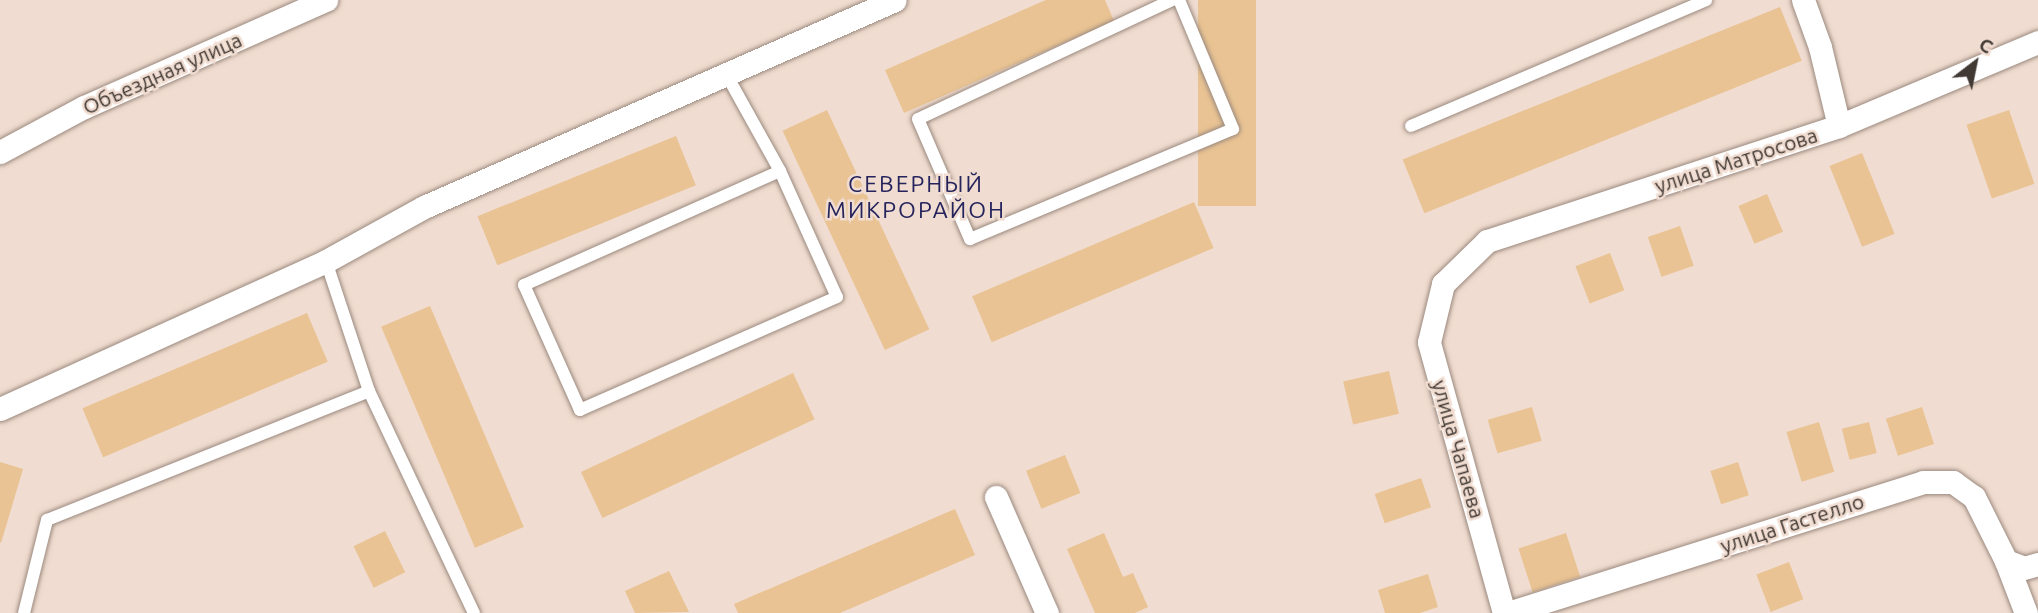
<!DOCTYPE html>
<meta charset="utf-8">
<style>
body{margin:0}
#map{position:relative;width:2038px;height:613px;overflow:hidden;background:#f0dcd0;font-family:Ubuntu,sans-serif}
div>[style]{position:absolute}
.building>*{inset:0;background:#e9c393;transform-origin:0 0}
.roads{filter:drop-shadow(0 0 2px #9b897e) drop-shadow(0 0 2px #9b897e)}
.lane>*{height:12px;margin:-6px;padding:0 6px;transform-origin:6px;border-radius:6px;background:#fff}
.street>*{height:23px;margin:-11.5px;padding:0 11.5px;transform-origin:11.5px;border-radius:11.5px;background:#fff}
span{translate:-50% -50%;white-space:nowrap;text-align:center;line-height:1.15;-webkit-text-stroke:5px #f0dcd0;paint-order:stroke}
.street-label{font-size:21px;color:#413934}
.neighbourhood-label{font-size:23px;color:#24235c;letter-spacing:2px}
.north{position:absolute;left:1940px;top:28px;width:70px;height:70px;-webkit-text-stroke:5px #f0dcd0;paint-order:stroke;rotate:32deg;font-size:19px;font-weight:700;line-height:28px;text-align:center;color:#413934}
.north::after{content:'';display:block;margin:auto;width:24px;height:32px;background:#413934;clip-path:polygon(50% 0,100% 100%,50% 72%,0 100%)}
</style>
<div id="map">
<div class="building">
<div style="clip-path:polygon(1046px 0,1105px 0,1114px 21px,904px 113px,885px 70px)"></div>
<div style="left:1198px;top:0;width:58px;height:206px"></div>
<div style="left:1780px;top:7px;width:58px;height:407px;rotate:68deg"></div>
<div style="left:827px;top:110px;width:242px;height:49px;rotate:65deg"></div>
<div style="left:2009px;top:110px;width:78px;height:45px;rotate:71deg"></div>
<div style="left:676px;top:136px;width:53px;height:214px;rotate:68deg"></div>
<div style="left:1862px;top:153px;width:87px;height:35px;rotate:68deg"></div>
<div style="left:1767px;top:194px;width:41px;height:31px;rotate:67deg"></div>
<div style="left:1194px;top:202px;width:50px;height:241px;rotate:67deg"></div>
<div style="left:1680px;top:226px;width:42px;height:34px;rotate:71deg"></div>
<div style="left:1610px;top:253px;width:40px;height:37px;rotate:69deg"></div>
<div style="left:430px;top:306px;width:240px;height:53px;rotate:67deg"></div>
<div style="left:307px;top:313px;width:53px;height:244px;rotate:67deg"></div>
<div style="left:1389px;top:371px;width:44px;height:47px;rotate:77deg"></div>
<div style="left:793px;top:373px;width:51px;height:234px;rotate:65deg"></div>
<div style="left:1532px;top:407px;width:35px;height:46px;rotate:74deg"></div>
<div style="left:1922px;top:407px;width:39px;height:38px;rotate:72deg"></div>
<div style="left:1819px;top:422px;width:52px;height:34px;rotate:73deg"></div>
<div style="left:1869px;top:422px;width:32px;height:28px;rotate:76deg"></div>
<div style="left:1065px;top:455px;width:41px;height:42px;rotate:68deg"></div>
<div style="clip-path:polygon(0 462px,23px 469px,1px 543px,0 542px)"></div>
<div style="left:1738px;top:462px;width:35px;height:29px;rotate:72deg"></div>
<div style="left:1421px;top:478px;width:31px;height:49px;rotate:71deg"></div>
<div style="clip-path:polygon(955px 509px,975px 555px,840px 613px,738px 613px,734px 604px)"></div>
<div style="left:385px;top:531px;width:46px;height:35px;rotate:64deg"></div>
<div style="clip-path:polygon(1104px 533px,1123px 577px,1133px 573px,1148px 607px,1135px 613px,1095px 613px,1067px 549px)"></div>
<div style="left:1566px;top:533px;width:46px;height:50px;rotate:72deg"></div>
<div style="left:1789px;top:562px;width:40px;height:35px;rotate:69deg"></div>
<div style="clip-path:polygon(669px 571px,689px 612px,635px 613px,625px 591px)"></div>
<div style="clip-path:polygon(1428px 574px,1438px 607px,1420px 613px,1385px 613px,1378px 590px)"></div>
</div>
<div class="roads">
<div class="lane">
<div style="left:1172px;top:0;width:280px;rotate:154.9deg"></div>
<div style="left:918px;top:119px;width:131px;rotate:66.6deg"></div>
<div style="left:970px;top:239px;width:285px;rotate:-22.7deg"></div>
<div style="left:1233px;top:129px;width:140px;rotate:-112.7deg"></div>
<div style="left:725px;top:72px;width:113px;rotate:60.9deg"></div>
<div style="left:780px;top:171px;width:138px;rotate:65.7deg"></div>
<div style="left:837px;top:297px;width:281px;rotate:156.3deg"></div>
<div style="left:580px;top:410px;width:137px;rotate:-114.1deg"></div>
<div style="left:524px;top:285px;width:280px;rotate:-24deg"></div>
<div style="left:1411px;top:126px;width:321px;rotate:-23.1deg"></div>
<div style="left:326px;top:261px;width:137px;rotate:71.7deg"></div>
<div style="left:24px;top:613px;width:96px;rotate:-76.1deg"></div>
<div style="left:47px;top:520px;width:347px;rotate:-21.8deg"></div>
<div style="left:369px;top:391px;width:246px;rotate:64.7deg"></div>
</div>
<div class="street">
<div style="left:1803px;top:0;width:50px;rotate:70.1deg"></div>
<div style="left:1820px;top:47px;width:81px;rotate:76.5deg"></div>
<div style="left:0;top:152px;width:95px;rotate:-28.2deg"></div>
<div style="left:84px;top:107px;width:265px;rotate:-23.9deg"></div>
<div style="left:0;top:409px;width:358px;rotate:-24.4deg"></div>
<div style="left:326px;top:261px;width:112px;rotate:-28.9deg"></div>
<div style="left:424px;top:207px;width:514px;rotate:-23.73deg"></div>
<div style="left:996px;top:497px;width:127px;rotate:66.3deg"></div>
<div style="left:2006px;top:561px;width:56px;rotate:69deg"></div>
<div style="left:1504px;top:613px;width:281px;rotate:-105.5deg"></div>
<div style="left:1429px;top:342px;width:60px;rotate:-76.4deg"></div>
<div style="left:1443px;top:284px;width:62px;rotate:-44.3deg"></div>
<div style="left:1487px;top:241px;width:370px;rotate:-18.1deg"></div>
<div style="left:1839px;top:126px;width:216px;rotate:-22.9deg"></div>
<div style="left:1508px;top:613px;width:435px;rotate:-17.5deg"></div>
<div style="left:1923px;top:482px;width:30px"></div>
<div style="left:1953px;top:482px;width:26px;rotate:36deg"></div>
<div style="left:1974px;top:497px;width:72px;rotate:63.4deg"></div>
<div style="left:2006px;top:561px;width:19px;rotate:21deg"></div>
<div style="left:2024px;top:568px;width:15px;rotate:-16deg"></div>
</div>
</div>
<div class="street-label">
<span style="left:162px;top:73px;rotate:-24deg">Объездная улица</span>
<span style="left:1736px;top:160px;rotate:-18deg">улица Матросова</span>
<span style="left:1459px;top:449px;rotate:74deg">улица Чапаева</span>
<span style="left:1792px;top:523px;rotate:-18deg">улица Гастелло</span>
</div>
<div class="neighbourhood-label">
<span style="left:916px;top:197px">СЕВЕРНЫЙ<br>МИКРОРАЙОН</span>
</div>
<div class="north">С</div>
</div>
